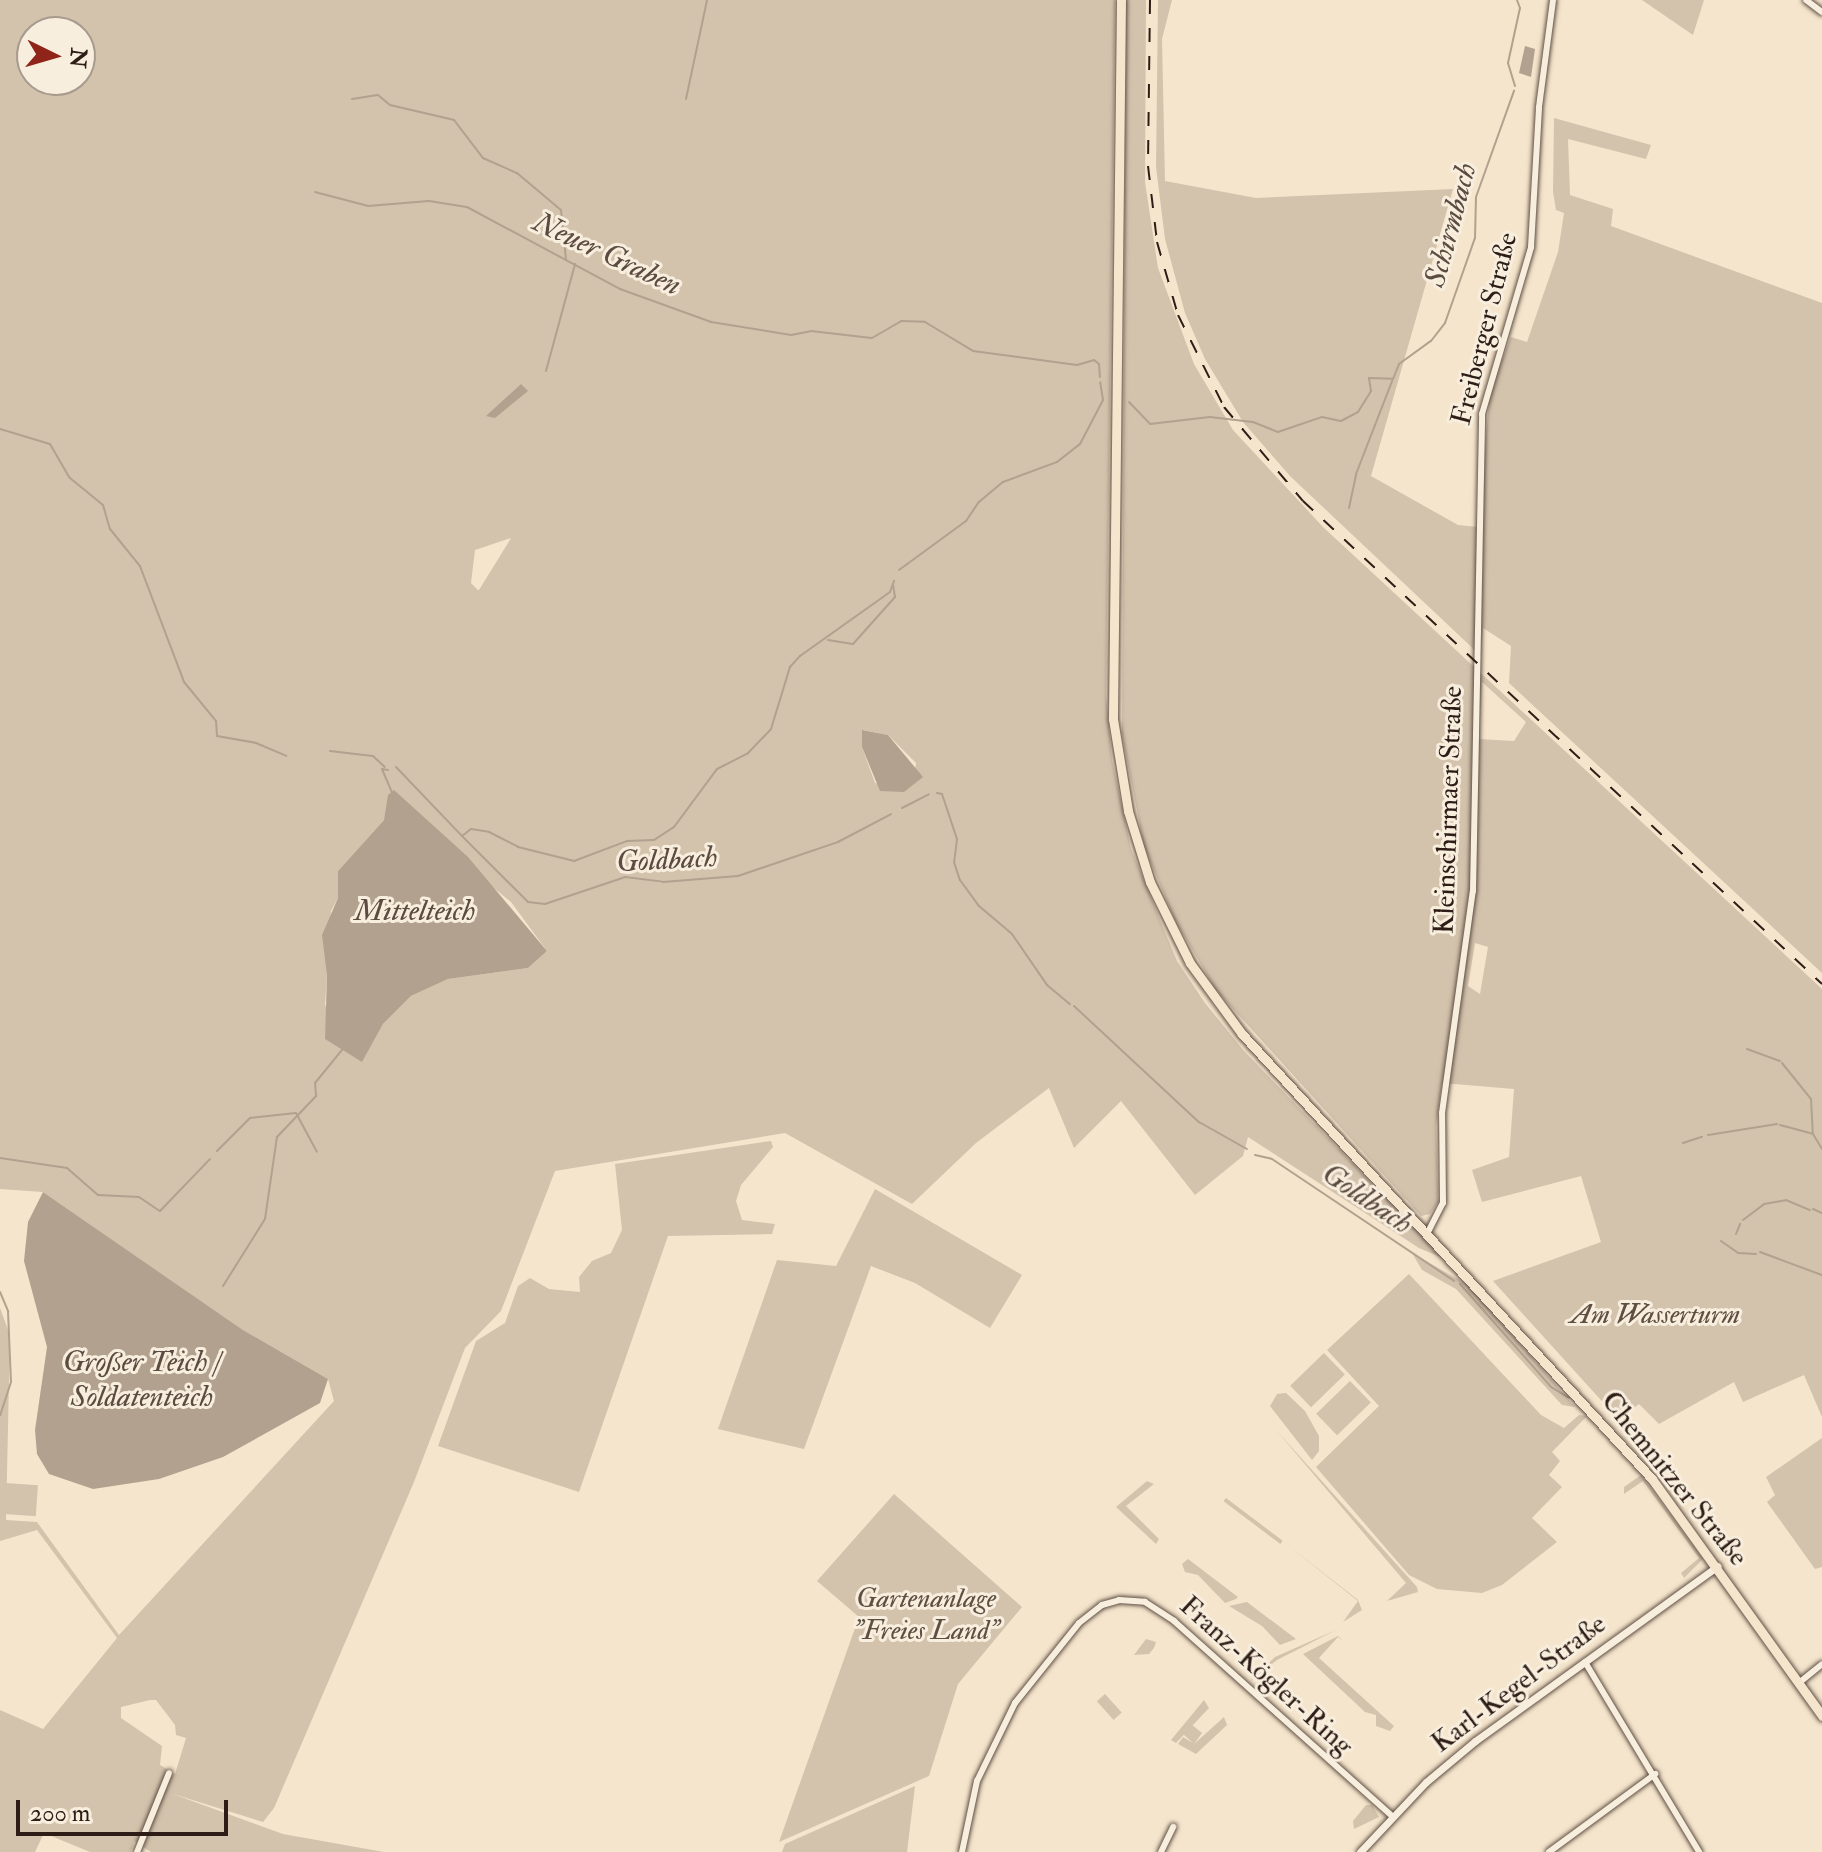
<!DOCTYPE html>
<meta charset="utf-8">
<style>
body{margin:0}
#map{position:relative;width:1822px;height:1852px;overflow:hidden;background:#f5e5cc;font-family:"IM FELL Double Pica",serif}
div>[style]{position:absolute}
.green>*{inset:0;background:#d3c3ad;transform-origin:0 0}
.water>*{inset:0;background:#b1a18e}
.stream>*{height:2px;margin:-1px;padding:0 1px;transform-origin:1px;border-radius:1px;background:#b1a18e}
.roads{filter:drop-shadow(0 0 2px #5f4f44) drop-shadow(0 0 2px #5f4f44)}
.minor>*{height:6px;margin:-3px;padding:0 3px;transform-origin:3px;border-radius:3px;background:#f8eede}
.tertiary>*{height:7px;margin:-3.5px;padding:0 3.5px;transform-origin:3.5px;border-radius:3.5px;background:#f8eede}
.primary>*{height:9px;margin:-4.5px;padding:0 4.5px;transform-origin:4.5px;border-radius:4.5px;background:#f5e5cc}
.rail>*{height:2px;margin-top:-1px;transform-origin:0;background:repeating-linear-gradient(90deg,#2d1d16 0 14px,transparent 0 28px)}
span{translate:-50% -50%;white-space:nowrap;text-align:center;line-height:1.15;-webkit-text-stroke:6px #f8eede;paint-order:stroke}
.street-label{font-size:28px;color:#2d1d16}
.park-label{font-size:28px;color:#5f4f43;font-style:italic}
.water-label{font-size:30px;color:#5b4b40;font-style:italic}
.north{position:absolute;left:16px;top:16px;width:80px;height:80px;box-sizing:border-box;background:#f8eede;border:2px solid #a79a8e;border-radius:50%;rotate:95deg;font-size:22px;font-weight:700;line-height:32px;text-align:center;color:#2d1d16}
.north::after{content:'';display:block;margin:auto;width:28px;height:36px;background:#8f2418;clip-path:polygon(50% 0,100% 100%,50% 72%,0 100%)}
.scale{position:absolute;left:16px;top:1800px;width:212px;height:36px;box-sizing:border-box;border:4px solid #2d1d16;border-top:0;padding-left:10px;font-size:24px;line-height:28px;white-space:nowrap;color:#2d1d16;-webkit-text-stroke:6px #f8eede;paint-order:stroke}
</style>
<div id="map">
<div class="green">
<div style="clip-path:polygon(evenodd,0 0,1115px 0,1106px 695px,1112px 760px,1131px 849px,1177px 961px,1205px 1003px,1244px 1051px,1445px 1259px,1419px 1248px,1248px 1137px,1243px 1156px,1195px 1195px,1121px 1101px,1074px 1148px,1049px 1088px,976px 1143px,912px 1204px,785px 1133px,555px 1171px,501px 1311px,465px 1348px,414px 1482px,274px 1808px,263px 1822px,173px 1794px,283px 1834px,384px 1852px,151px 1852px,134px 1841px,131px 1852px,90px 1852px,44px 1833px,35px 1852px,0 1852px,0 1710px,43px 1729px,117px 1638px,37px 1530px,0 1541px,0 1308px,10px 1335px,6px 1520px,37px 1522px,119px 1635px,334px 1401px,328px 1379px,243px 1330px,43px 1192px,0 1189px,0 0,32px 32px,80px 32px,80px 80px,32px 80px,32px 32px,0 0,511px 538px,479px 590px,478px 590px,471px 583px,475px 550px,511px 538px,0 0,863px 730px,888px 735px,916px 763px,913px 782px,904px 791px,875px 783px,862px 747px,863px 730px,0 0,389px 803px,511px 902px,547px 951px,528px 968px,448px 979px,411px 996px,383px 1024px,362px 1061px,325px 1005px,331px 911px,338px 898px,338px 871px,384px 820px,389px 803px,0 0,150px 1700px,156px 1700px,175px 1725px,176px 1735px,186px 1738px,175px 1774px,160px 1765px,162px 1746px,121px 1718px,121px 1707px,150px 1700px)"></div>
<div style="clip-path:polygon(evenodd,1126px 0,1146px 0,1145px 182px,1158px 268px,1194px 364px,1233px 430px,1323px 527px,1822px 989px,1822px 1417px,1804px 1375px,1743px 1402px,1734px 1382px,1659px 1424px,1639px 1404px,1619px 1420px,1493px 1281px,1601px 1242px,1581px 1176px,1482px 1202px,1472px 1170px,1509px 1157px,1514px 1089px,1442px 1083px,1436px 1126px,1438px 1202px,1430px 1214px,1421px 1216px,1216px 990px,1175px 920px,1144px 846px,1122px 734px,1126px 0,1482px 682px,1526px 722px,1514px 741px,1479px 739px,1482px 682px,1126px 0,1475px 943px,1488px 947px,1480px 994px,1468px 986px,1475px 943px)"></div>
<div style="clip-path:polygon(1158px 0,1172px 0,1162px 39px,1165px 181px,1256px 198px,1453px 189px,1371px 476px,1458px 525px,1478px 527px,1490px 392px,1511px 337px,1527px 342px,1558px 252px,1564px 213px,1556px 210px,1553px 192px,1554px 118px,1651px 145px,1646px 159px,1568px 139px,1570px 195px,1613px 209px,1611px 226px,1822px 303px,1822px 973px,1509px 683px,1511px 646px,1483px 628px,1481px 656px,1290px 476px,1243px 422px,1205px 359px,1185px 313px,1165px 239px,1156px 167px)"></div>
<div style="clip-path:polygon(1642px 0,1704px 0,1693px 35px)"></div>
<div style="clip-path:polygon(771px 1141px,773px 1147px,741px 1185px,736px 1201px,742px 1220px,775px 1224px,772px 1234px,668px 1236px,579px 1492px,438px 1446px,476px 1341px,505px 1323px,518px 1286px,530px 1278px,549px 1289px,580px 1292px,579px 1277px,592px 1261px,611px 1253px,622px 1230px,615px 1164px)"></div>
<div style="clip-path:polygon(875px 1189px,1022px 1275px,990px 1328px,915px 1283px,871px 1266px,804px 1449px,718px 1429px,777px 1260px,836px 1266px)"></div>
<div style="clip-path:polygon(1412px 1253px,1468px 1285px,1575px 1407px,1562px 1405px,1456px 1289px,1422px 1270px)"></div>
<div style="clip-path:polygon(1409px 1274px,1541px 1415px,1564px 1428px,1579px 1415px,1587px 1416px,1552px 1452px,1560px 1461px,1549px 1475px,1562px 1487px,1532px 1518px,1557px 1542px,1502px 1585px,1482px 1593px,1437px 1589px,1409px 1575px,1316px 1467px,1379px 1406px,1327px 1350px)"></div>
<div style="left:1324px;top:1353px;width:30px;height:47px;rotate:46deg"></div>
<div style="left:1350px;top:1381px;width:30px;height:47px;rotate:46deg"></div>
<div style="clip-path:polygon(1286px 1393px,1305px 1411px,1319px 1436px,1319px 1451px,1312px 1460px,1270px 1406px,1277px 1394px)"></div>
<div style="clip-path:polygon(1276px 1430px,1417px 1587px,1418px 1592px,1387px 1601px,1406px 1583px)"></div>
<div style="clip-path:polygon(1822px 1438px,1822px 1567px,1815px 1569px,1767px 1502px,1775px 1495px,1766px 1477px)"></div>
<div style="clip-path:polygon(1641px 1475px,1703px 1559px,1684px 1578px,1681px 1573px,1699px 1558px,1643px 1481px,1624px 1494px,1624px 1487px)"></div>
<div style="clip-path:polygon(1147px 1481px,1154px 1484px,1126px 1506px,1159px 1539px,1156px 1544px,1116px 1507px)"></div>
<div style="left:6px;top:1483px;width:32px;height:31px;rotate:4deg"></div>
<div style="clip-path:polygon(894px 1494px,1022px 1607px,958px 1684px,929px 1776px,779px 1842px,859px 1617px,817px 1581px)"></div>
<div style="left:1226px;top:1498px;width:71px;height:4px;rotate:37deg"></div>
<div style="clip-path:polygon(1285px 1543px,1358px 1600px,1362px 1610px,1343px 1622px,1358px 1601px)"></div>
<div style="clip-path:polygon(1188px 1559px,1238px 1597px,1236px 1599px,1225px 1603px,1198px 1575px,1185px 1572px,1182px 1564px)"></div>
<div style="clip-path:polygon(1247px 1602px,1296px 1639px,1280px 1645px,1262px 1626px,1229px 1606px)"></div>
<div style="clip-path:polygon(1336px 1630px,1277px 1660px,1248px 1683px,1275px 1657px)"></div>
<div style="clip-path:polygon(1338px 1636px,1343px 1641px,1338px 1637px,1319px 1658px,1394px 1726px,1390px 1731px,1376px 1726px,1376px 1715px,1365px 1712px,1303px 1654px)"></div>
<div style="clip-path:polygon(1146px 1639px,1156px 1642px,1154px 1648px,1149px 1654px,1134px 1655px)"></div>
<div style="left:1105px;top:1694px;width:25px;height:11px;rotate:48deg"></div>
<div style="clip-path:polygon(1204px 1700px,1209px 1708px,1176px 1743px,1171px 1740px)"></div>
<div style="clip-path:polygon(1224px 1717px,1227px 1725px,1196px 1754px,1178px 1744px,1183px 1737px,1193px 1743px,1183px 1734px,1192px 1725px,1202px 1733px,1194px 1744px)"></div>
<div style="clip-path:polygon(915px 1786px,907px 1852px,782px 1852px,785px 1844px)"></div>
<div style="clip-path:polygon(1366px 1805px,1372px 1805px,1379px 1817px,1354px 1829px,1353px 1821px)"></div>
</div>
<div class="water">
<div style="clip-path:polygon(1525px 46px,1535px 49px,1531px 77px,1519px 73px)"></div>
<div style="clip-path:polygon(521px 384px,528px 391px,495px 418px,486px 416px)"></div>
<div style="clip-path:polygon(862px 730px,888px 735px,923px 777px,904px 792px,880px 791px,862px 747px)"></div>
<div style="clip-path:polygon(394px 790px,468px 857px,547px 951px,528px 968px,448px 979px,411px 996px,383px 1024px,362px 1062px,325px 1039px,327px 975px,322px 935px,338px 898px,338px 871px,384px 820px,388px 795px)"></div>
<div style="clip-path:polygon(43px 1192px,243px 1330px,328px 1379px,320px 1403px,223px 1457px,159px 1479px,93px 1489px,49px 1474px,37px 1454px,35px 1430px,47px 1347px,24px 1261px,28px 1222px)"></div>
</div>
<div class="stream">
<div style="left:1515px;top:86px;width:24px;rotate:-107deg"></div>
<div style="left:1508px;top:63px;width:56px;rotate:-77.7deg"></div>
<div style="left:1520px;top:8px;width:9px;rotate:-111deg"></div>
<div style="left:352px;top:99px;width:26px;rotate:-9deg"></div>
<div style="left:378px;top:95px;width:16px;rotate:40deg"></div>
<div style="left:390px;top:105px;width:66px;rotate:13.2deg"></div>
<div style="left:454px;top:120px;width:48px;rotate:52.7deg"></div>
<div style="left:483px;top:158px;width:37px;rotate:24deg"></div>
<div style="left:517px;top:173px;width:57px;rotate:40.1deg"></div>
<div style="left:561px;top:210px;width:50px;rotate:84.3deg"></div>
<div style="left:686px;top:99px;width:101px;rotate:-78deg"></div>
<div style="left:315px;top:192px;width:55px;rotate:14.8deg"></div>
<div style="left:368px;top:206px;width:61px;rotate:-4.7deg"></div>
<div style="left:429px;top:201px;width:38px;rotate:9deg"></div>
<div style="left:467px;top:207px;width:174px;rotate:28.2deg"></div>
<div style="left:620px;top:289px;width:97px;rotate:19.9deg"></div>
<div style="left:711px;top:322px;width:81px;rotate:9.2deg"></div>
<div style="left:791px;top:335px;width:20px;rotate:-11deg"></div>
<div style="left:811px;top:331px;width:61px;rotate:6.5deg"></div>
<div style="left:872px;top:338px;width:34px;rotate:-30deg"></div>
<div style="left:901px;top:321px;width:24px;rotate:2deg"></div>
<div style="left:925px;top:322px;width:56px;rotate:31.1deg"></div>
<div style="left:973px;top:351px;width:105px;rotate:7.7deg"></div>
<div style="left:1077px;top:365px;width:18px;rotate:-16deg"></div>
<div style="left:1094px;top:360px;width:6px;rotate:39deg"></div>
<div style="left:1099px;top:364px;width:13px;rotate:86deg"></div>
<div style="left:546px;top:371px;width:111px;rotate:-74.8deg"></div>
<div style="left:1129px;top:402px;width:30px;rotate:46deg"></div>
<div style="left:1150px;top:424px;width:60px;rotate:-6.7deg"></div>
<div style="left:1210px;top:417px;width:43px;rotate:6.6deg"></div>
<div style="left:1253px;top:422px;width:27px;rotate:22deg"></div>
<div style="left:1278px;top:432px;width:46px;rotate:-18.8deg"></div>
<div style="left:1322px;top:417px;width:19px;rotate:12deg"></div>
<div style="left:1341px;top:421px;width:19px;rotate:-28deg"></div>
<div style="left:1358px;top:412px;width:25px;rotate:-58deg"></div>
<div style="left:1371px;top:391px;width:13px;rotate:-99deg"></div>
<div style="left:1369px;top:378px;width:24px;rotate:2deg"></div>
<div style="left:1393px;top:379px;width:16px;rotate:-68deg"></div>
<div style="left:1399px;top:364px;width:39px;rotate:-36deg"></div>
<div style="left:1431px;top:341px;width:23px;rotate:-52deg"></div>
<div style="left:1445px;top:323px;width:90px;rotate:-70.6deg"></div>
<div style="left:1475px;top:238px;width:41px;rotate:-88.6deg"></div>
<div style="left:1476px;top:197px;width:113px;rotate:-70.3deg"></div>
<div style="left:0;top:429px;width:52px;rotate:16.7deg"></div>
<div style="left:50px;top:444px;width:39px;rotate:60deg"></div>
<div style="left:70px;top:478px;width:43px;rotate:39.3deg"></div>
<div style="left:103px;top:505px;width:25px;rotate:74deg"></div>
<div style="left:110px;top:529px;width:48px;rotate:51deg"></div>
<div style="left:140px;top:566px;width:124px;rotate:69.2deg"></div>
<div style="left:184px;top:682px;width:50px;rotate:50.6deg"></div>
<div style="left:216px;top:721px;width:15px;rotate:86deg"></div>
<div style="left:217px;top:736px;width:40px;rotate:10deg"></div>
<div style="left:256px;top:743px;width:33px;rotate:23deg"></div>
<div style="left:1349px;top:508px;width:35px;rotate:-78deg"></div>
<div style="left:1356px;top:474px;width:100px;rotate:-68.8deg"></div>
<div style="left:899px;top:570px;width:83px;rotate:-36.2deg"></div>
<div style="left:966px;top:521px;width:23px;rotate:-56deg"></div>
<div style="left:979px;top:502px;width:31px;rotate:-40deg"></div>
<div style="left:1003px;top:482px;width:58px;rotate:-20.3deg"></div>
<div style="left:1057px;top:462px;width:29px;rotate:-38deg"></div>
<div style="left:1080px;top:444px;width:50px;rotate:-62.4deg"></div>
<div style="left:1103px;top:400px;width:18px;rotate:-99deg"></div>
<div style="left:828px;top:640px;width:25px;rotate:9deg"></div>
<div style="left:853px;top:644px;width:63px;rotate:-48.2deg"></div>
<div style="left:895px;top:597px;width:12px;rotate:-99deg"></div>
<div style="left:330px;top:751px;width:43px;rotate:6.6deg"></div>
<div style="left:373px;top:756px;width:16px;rotate:43deg"></div>
<div style="left:396px;top:767px;width:95px;rotate:46.3deg"></div>
<div style="left:462px;top:836px;width:11px;rotate:-38deg"></div>
<div style="left:471px;top:829px;width:18px;rotate:9deg"></div>
<div style="left:489px;top:832px;width:33px;rotate:27deg"></div>
<div style="left:518px;top:847px;width:58px;rotate:14deg"></div>
<div style="left:574px;top:861px;width:57px;rotate:-20.7deg"></div>
<div style="left:627px;top:841px;width:27px;rotate:-2deg"></div>
<div style="left:654px;top:840px;width:24px;rotate:-33deg"></div>
<div style="left:674px;top:827px;width:72px;rotate:-53.4deg"></div>
<div style="left:717px;top:769px;width:35px;rotate:-27deg"></div>
<div style="left:748px;top:753px;width:33px;rotate:-46deg"></div>
<div style="left:771px;top:729px;width:65px;rotate:-73deg"></div>
<div style="left:790px;top:667px;width:15px;rotate:-48deg"></div>
<div style="left:800px;top:656px;width:110px;rotate:-35.4deg"></div>
<div style="left:890px;top:592px;width:12px;rotate:-70deg"></div>
<div style="left:388px;top:770px;width:6px;rotate:-171deg"></div>
<div style="left:382px;top:769px;width:26px;rotate:67deg"></div>
<div style="left:937px;top:793px;width:5px;rotate:11deg"></div>
<div style="left:942px;top:794px;width:47px;rotate:71.6deg"></div>
<div style="left:957px;top:839px;width:23px;rotate:97deg"></div>
<div style="left:954px;top:862px;width:19px;rotate:72deg"></div>
<div style="left:960px;top:880px;width:32px;rotate:54deg"></div>
<div style="left:979px;top:906px;width:43px;rotate:40.3deg"></div>
<div style="left:1012px;top:934px;width:62px;rotate:55.5deg"></div>
<div style="left:1047px;top:985px;width:30px;rotate:40deg"></div>
<div style="left:902px;top:808px;width:30px;rotate:-27deg"></div>
<div style="left:463px;top:837px;width:92px;rotate:45deg"></div>
<div style="left:528px;top:902px;width:17px;rotate:7deg"></div>
<div style="left:545px;top:904px;width:84px;rotate:-18.6deg"></div>
<div style="left:625px;top:877px;width:38px;rotate:7deg"></div>
<div style="left:663px;top:882px;width:75px;rotate:-4.6deg"></div>
<div style="left:738px;top:876px;width:106px;rotate:-18.8deg"></div>
<div style="left:838px;top:842px;width:60px;rotate:-27.8deg"></div>
<div style="left:1074px;top:1006px;width:171px;rotate:42.9deg"></div>
<div style="left:1199px;top:1122px;width:55px;rotate:29.4deg"></div>
<div style="left:1747px;top:1049px;width:35px;rotate:20deg"></div>
<div style="left:1782px;top:1063px;width:46px;rotate:51.1deg"></div>
<div style="left:1811px;top:1099px;width:35px;rotate:87deg"></div>
<div style="left:1780px;top:1125px;width:34px;rotate:15deg"></div>
<div style="left:1813px;top:1134px;width:17px;rotate:59deg"></div>
<div style="left:1708px;top:1135px;width:70px;rotate:-9.1deg"></div>
<div style="left:1683px;top:1143px;width:20px;rotate:-18deg"></div>
<div style="left:217px;top:1151px;width:47px;rotate:-45deg"></div>
<div style="left:250px;top:1118px;width:46px;rotate:-6.2deg"></div>
<div style="left:296px;top:1113px;width:44px;rotate:61.7deg"></div>
<div style="left:1255px;top:1155px;width:17px;rotate:13deg"></div>
<div style="left:1272px;top:1159px;width:219px;rotate:33.8deg"></div>
<div style="left:0;top:1158px;width:68px;rotate:8.5deg"></div>
<div style="left:67px;top:1168px;width:41px;rotate:41.1deg"></div>
<div style="left:98px;top:1195px;width:41px;rotate:2.8deg"></div>
<div style="left:139px;top:1197px;width:25px;rotate:34deg"></div>
<div style="left:160px;top:1211px;width:72px;rotate:-46.1deg"></div>
<div style="left:1813px;top:1209px;width:10px;rotate:24deg"></div>
<div style="left:1743px;top:1220px;width:26px;rotate:-37deg"></div>
<div style="left:1764px;top:1204px;width:22px;rotate:-10deg"></div>
<div style="left:1786px;top:1200px;width:26px;rotate:23deg"></div>
<div style="left:1736px;top:1234px;width:11px;rotate:-68deg"></div>
<div style="left:1721px;top:1241px;width:21px;rotate:35deg"></div>
<div style="left:1738px;top:1253px;width:18px;rotate:3deg"></div>
<div style="left:1760px;top:1252px;width:66px;rotate:20.4deg"></div>
<div style="left:1460px;top:1284px;width:137px;rotate:48.5deg"></div>
<div style="left:1551px;top:1387px;width:21px;rotate:31deg"></div>
<div style="left:223px;top:1286px;width:79px;rotate:-57.9deg"></div>
<div style="left:265px;top:1219px;width:83px;rotate:-81.7deg"></div>
<div style="left:277px;top:1137px;width:57px;rotate:-46.4deg"></div>
<div style="left:316px;top:1096px;width:13px;rotate:-94deg"></div>
<div style="left:315px;top:1083px;width:43px;rotate:-50.7deg"></div>
<div style="left:0;top:1292px;width:21px;rotate:67deg"></div>
<div style="left:8px;top:1311px;width:71px;rotate:87.6deg"></div>
<div style="left:11px;top:1382px;width:35px;rotate:108deg"></div>
</div>
<div class="roads">
<div class="minor">
<div style="left:1806px;top:0;width:20px;rotate:37deg"></div>
<div style="left:1428px;top:1232px;width:33px;rotate:-63deg"></div>
<div style="left:1443px;top:1203px;width:90px;rotate:-90.6deg"></div>
<div style="left:1442px;top:1113px;width:224px;rotate:-82.1deg"></div>
<div style="left:1473px;top:891px;width:477px;rotate:-88.9deg"></div>
<div style="left:1482px;top:414px;width:174px;rotate:-73.6deg"></div>
<div style="left:1531px;top:247px;width:140px;rotate:-86.7deg"></div>
<div style="left:1539px;top:107px;width:108px;rotate:-82.5deg"></div>
<div style="left:1585px;top:1662px;width:222px;rotate:59deg"></div>
<div style="left:1800px;top:1682px;width:28px;rotate:-39deg"></div>
<div style="left:137px;top:1852px;width:85px;rotate:-67.9deg"></div>
<div style="left:962px;top:1852px;width:73px;rotate:-78.1deg"></div>
<div style="left:977px;top:1781px;width:87px;rotate:-64deg"></div>
<div style="left:1015px;top:1703px;width:102px;rotate:-51.3deg"></div>
<div style="left:1079px;top:1623px;width:29px;rotate:-38deg"></div>
<div style="left:1102px;top:1605px;width:18px;rotate:-16deg"></div>
<div style="left:1119px;top:1600px;width:26px;rotate:4deg"></div>
<div style="left:1145px;top:1602px;width:35px;rotate:33deg"></div>
<div style="left:1174px;top:1621px;width:294px;rotate:41.8deg"></div>
<div style="left:1161px;top:1852px;width:28px;rotate:-64deg"></div>
<div style="left:1549px;top:1852px;width:132px;rotate:-36.3deg"></div>
</div>
<div class="tertiary">
<div style="left:1360px;top:1852px;width:96px;rotate:-46.7deg"></div>
<div style="left:1426px;top:1782px;width:64px;rotate:-39.9deg"></div>
<div style="left:1475px;top:1741px;width:299px;rotate:-35.8deg"></div>
</div>
<div class="primary">
<div style="left:1121px;top:0;width:719px;rotate:90.64deg"></div>
<div style="left:1113px;top:719px;width:93px;rotate:80.7deg"></div>
<div style="left:1128px;top:811px;width:74px;rotate:72.8deg"></div>
<div style="left:1150px;top:882px;width:90px;rotate:63.7deg"></div>
<div style="left:1190px;top:963px;width:88px;rotate:53.8deg"></div>
<div style="left:1242px;top:1034px;width:605px;rotate:47.34deg"></div>
<div style="left:1652px;top:1479px;width:292px;rotate:54.3deg"></div>
</div>
</div>
<div class="rail">
<div style="left:1150px;top:0;width:166px;rotate:90.7deg"></div>
<div style="left:1148px;top:166px;width:77px;rotate:83.2deg"></div>
<div style="left:1157px;top:242px;width:76px;rotate:74deg"></div>
<div style="left:1178px;top:315px;width:103px;rotate:63.4deg"></div>
<div style="left:1224px;top:407px;width:123px;rotate:50deg"></div>
<div style="left:1303px;top:501px;width:709px;rotate:42.94deg"></div>
</div>
<div class="street-label">
<span style="left:1485px;top:329px;rotate:-76deg">Freiberger Straße</span>
<span style="left:1449px;top:810px;rotate:-88deg">Kleinschirmaer Straße</span>
<span style="left:1674px;top:1479px;rotate:51deg">Chemnitzer Straße</span>
<span style="left:1266px;top:1676px;rotate:42deg">Franz-Kögler-Ring</span>
<span style="left:1519px;top:1684px;rotate:-37deg">Karl-Kegel-Straße</span>
</div>
<div class="park-label">
<span style="left:1655px;top:1315px">Am Wasserturm</span>
<span style="left:926px;top:1615px">Gartenanlage<br>"Freies Land"</span>
</div>
<div class="water-label">
<span style="left:1451px;top:225px;rotate:-75deg">Schirmbach</span>
<span style="left:607px;top:254px;rotate:25deg">Neuer Graben</span>
<span style="left:667px;top:860px;rotate:-3deg">Goldbach</span>
<span style="left:415px;top:911px">Mittelteich</span>
<span style="left:1367px;top:1199px;rotate:34deg">Goldbach</span>
<span style="left:142px;top:1379px">Großer Teich /<br>Soldatenteich</span>
</div>
<div class="north">N</div>
<div class="scale">200 m</div>
</div>
